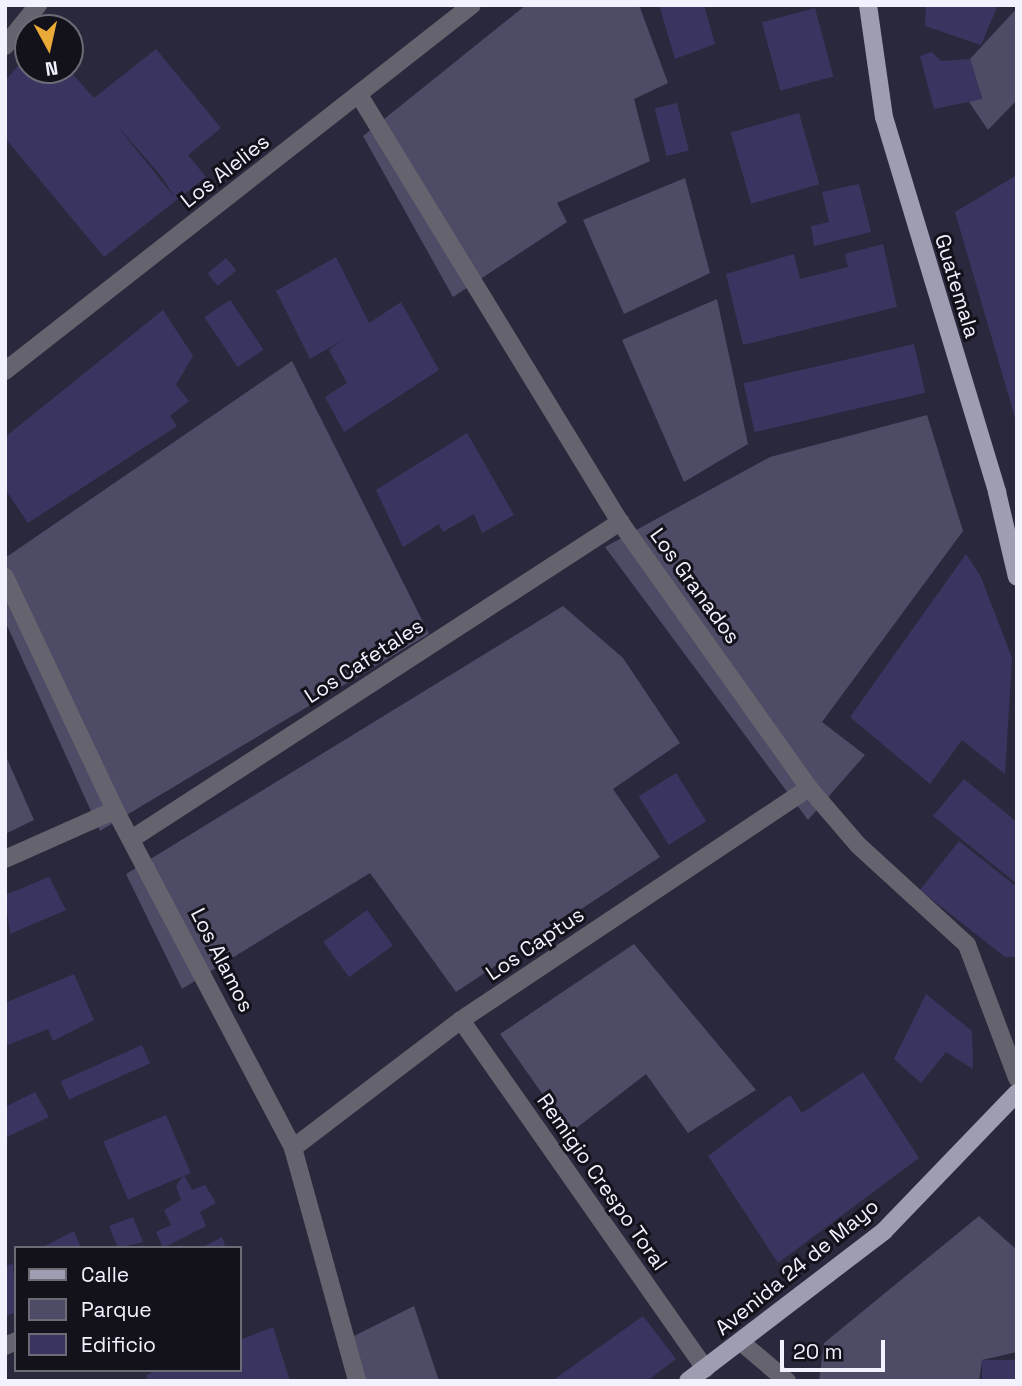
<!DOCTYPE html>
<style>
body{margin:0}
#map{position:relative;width:1022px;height:1386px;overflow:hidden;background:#2a283c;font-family:"Space Grotesk",sans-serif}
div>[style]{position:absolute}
.green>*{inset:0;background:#4d4b66}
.building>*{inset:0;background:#3a3560;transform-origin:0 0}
.minor>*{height:18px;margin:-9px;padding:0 9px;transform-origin:9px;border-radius:9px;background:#65646e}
.major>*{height:18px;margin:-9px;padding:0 9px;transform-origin:9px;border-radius:9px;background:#9e9db2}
span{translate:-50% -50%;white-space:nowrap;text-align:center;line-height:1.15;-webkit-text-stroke:6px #13121b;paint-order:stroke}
.street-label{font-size:21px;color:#f2f2ff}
.frame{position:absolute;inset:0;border:7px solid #f2f2ff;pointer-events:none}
.legend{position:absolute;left:14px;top:1246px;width:228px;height:126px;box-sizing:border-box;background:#13121b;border:2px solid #6c6c76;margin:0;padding:9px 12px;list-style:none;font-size:21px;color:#f2f2ff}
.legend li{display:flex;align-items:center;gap:14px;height:35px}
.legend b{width:35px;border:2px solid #6c6c76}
.north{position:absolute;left:14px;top:14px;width:70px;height:70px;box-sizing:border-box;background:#13121b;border:2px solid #6c6c76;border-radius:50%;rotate:172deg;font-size:19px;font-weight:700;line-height:28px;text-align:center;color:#f2f2ff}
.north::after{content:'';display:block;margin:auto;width:24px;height:32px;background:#eaaa38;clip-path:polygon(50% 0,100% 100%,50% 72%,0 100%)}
.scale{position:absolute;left:780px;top:1340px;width:105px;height:32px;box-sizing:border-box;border:4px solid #f2f2ff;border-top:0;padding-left:9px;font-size:21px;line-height:24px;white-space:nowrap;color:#f2f2ff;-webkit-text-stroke:5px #13121b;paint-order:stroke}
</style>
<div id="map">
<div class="green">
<div style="clip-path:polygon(526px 5px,639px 5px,668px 83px,634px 99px,650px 161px,557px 203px,567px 222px,453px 297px,363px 136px)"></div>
<div style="clip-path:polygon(1017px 8px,1017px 100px,988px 130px,969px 102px,982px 98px,970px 59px)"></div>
<div style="clip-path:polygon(685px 178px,710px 273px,624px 314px,583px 220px)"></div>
<div style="clip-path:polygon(717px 299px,748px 444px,684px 482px,622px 340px)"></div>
<div style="clip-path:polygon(292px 361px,429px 634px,100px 831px,5px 621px,5px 558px)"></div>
<div style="clip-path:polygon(927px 415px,963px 531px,822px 722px,865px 755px,808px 820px,605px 547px,770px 457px)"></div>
<div style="clip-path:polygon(563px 606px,623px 658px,680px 743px,613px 789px,660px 857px,456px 992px,370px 873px,182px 989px,126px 874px)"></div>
<div style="clip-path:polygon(5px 754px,34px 820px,5px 834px)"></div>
<div style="clip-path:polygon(634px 944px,756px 1090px,688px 1133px,646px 1074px,570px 1133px,500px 1034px)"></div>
<div style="clip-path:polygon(979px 1216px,1017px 1250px,1017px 1352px,982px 1360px,979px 1381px,819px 1381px,824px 1343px)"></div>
<div style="clip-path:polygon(414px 1306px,439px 1381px,360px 1381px,348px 1339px)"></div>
</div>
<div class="building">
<div style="clip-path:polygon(659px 5px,704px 5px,715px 44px,675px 59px)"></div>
<div style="clip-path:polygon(926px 5px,998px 5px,981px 45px,925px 26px)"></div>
<div style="left:815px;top:8px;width:71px;height:55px;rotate:75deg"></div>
<div style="clip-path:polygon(evenodd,156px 49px,221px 128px,188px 155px,206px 177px,104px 257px,5px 138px,5px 81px,28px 54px,28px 70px,69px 70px,94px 98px,156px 49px,114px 122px,162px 177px,175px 198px,114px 122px)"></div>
<div style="clip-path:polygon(932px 52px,941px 61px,970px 59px,982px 99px,934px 109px,920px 56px)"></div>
<div style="left:677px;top:103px;width:49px;height:23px;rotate:76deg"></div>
<div style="left:799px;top:113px;width:74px;height:71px;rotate:74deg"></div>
<div style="clip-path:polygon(1017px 175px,1017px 421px,1016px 421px,955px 212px)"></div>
<div style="clip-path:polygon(859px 184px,871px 232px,814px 246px,811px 226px,829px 222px,822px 192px)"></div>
<div style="clip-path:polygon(883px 244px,897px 307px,743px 345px,726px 274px,794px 254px,800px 279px,848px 267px,845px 254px)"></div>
<div style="clip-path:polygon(336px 257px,369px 323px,401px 302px,439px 370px,344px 432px,325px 397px,347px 383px,329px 350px,343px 340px,310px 359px,276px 291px)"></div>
<div style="left:226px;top:258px;width:16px;height:24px;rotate:50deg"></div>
<div style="left:230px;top:300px;width:60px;height:31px;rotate:56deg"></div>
<div style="clip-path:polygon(163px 310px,193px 356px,176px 385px,189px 401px,170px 416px,177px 426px,28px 523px,5px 489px,5px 437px)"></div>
<div style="left:914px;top:344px;width:50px;height:175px;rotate:77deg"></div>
<div style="clip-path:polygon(467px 433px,514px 515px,482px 533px,474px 514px,443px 532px,439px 524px,403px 547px,376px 490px)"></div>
<div style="clip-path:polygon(966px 554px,981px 577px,1012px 658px,1005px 774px,962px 740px,930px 784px,850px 717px)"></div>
<div style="left:676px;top:773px;width:57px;height:44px;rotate:58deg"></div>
<div style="clip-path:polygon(964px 779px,1017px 822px,1017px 884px,933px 816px)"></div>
<div style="clip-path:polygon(959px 841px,1017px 887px,1017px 957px,1005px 957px,920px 890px)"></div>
<div style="clip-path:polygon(49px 877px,66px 910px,10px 934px,5px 895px)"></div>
<div style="left:367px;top:910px;width:44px;height:54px;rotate:54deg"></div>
<div style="clip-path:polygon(74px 974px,94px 1020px,53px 1041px,48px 1029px,5px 1046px,5px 1003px)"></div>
<div style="clip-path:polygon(926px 994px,972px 1031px,973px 1069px,946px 1052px,921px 1083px,894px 1059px)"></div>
<div style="left:142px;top:1045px;width:20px;height:89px;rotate:66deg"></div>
<div style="clip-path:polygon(863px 1072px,919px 1158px,778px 1263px,708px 1156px,790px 1095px,802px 1113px)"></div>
<div style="clip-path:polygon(35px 1092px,49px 1117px,5px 1138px,5px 1107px)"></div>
<div style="left:166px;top:1115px;width:63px;height:68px;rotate:67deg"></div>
<div style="clip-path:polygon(184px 1175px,192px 1190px,205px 1185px,216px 1203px,200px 1212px,206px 1226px,163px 1248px,156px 1232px,171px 1225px,164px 1210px,181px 1200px,176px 1186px)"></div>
<div style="clip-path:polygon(133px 1217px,143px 1242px,118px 1248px,109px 1226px)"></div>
<div style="clip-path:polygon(74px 1231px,81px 1248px,41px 1248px)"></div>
<div style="clip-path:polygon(222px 1237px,226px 1248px,201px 1248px)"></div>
<div style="clip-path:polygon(13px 1263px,16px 1312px,5px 1317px,5px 1267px)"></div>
<div style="clip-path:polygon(643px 1316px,676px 1359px,647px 1381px,552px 1381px)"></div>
<div style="clip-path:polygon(273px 1327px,290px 1381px,148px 1381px,146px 1375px,158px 1370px,240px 1370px,240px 1340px)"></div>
<div style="left:982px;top:1360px;width:35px;height:21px"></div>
</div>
<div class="minor">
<div style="left:5px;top:46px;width:53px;rotate:-51.2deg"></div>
<div style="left:359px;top:95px;width:500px;rotate:58.57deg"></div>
<div style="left:620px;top:522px;width:326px;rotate:54.6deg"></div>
<div style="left:809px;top:788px;width:75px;rotate:49.3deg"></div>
<div style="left:858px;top:845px;width:148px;rotate:42.5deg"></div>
<div style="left:967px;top:945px;width:142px;rotate:69.4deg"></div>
<div style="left:5px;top:371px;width:593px;rotate:-38.09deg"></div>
<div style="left:5px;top:577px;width:258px;rotate:64.7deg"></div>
<div style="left:115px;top:810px;width:382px;rotate:62.2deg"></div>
<div style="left:293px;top:1148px;width:242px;rotate:74.6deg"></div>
<div style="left:133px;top:838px;width:581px;rotate:-32.98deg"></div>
<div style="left:5px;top:859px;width:120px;rotate:-24deg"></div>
<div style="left:461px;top:1020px;width:426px;rotate:55deg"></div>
<div style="left:293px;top:1148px;width:211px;rotate:-37.3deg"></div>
<div style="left:461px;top:1020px;width:418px;rotate:-33.7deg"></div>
<div style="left:742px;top:1343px;width:59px;rotate:40.2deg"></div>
<div style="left:5px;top:1346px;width:12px;rotate:-24deg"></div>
</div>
<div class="major">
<div style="left:868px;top:5px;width:113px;rotate:81.9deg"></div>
<div style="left:884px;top:117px;width:392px;rotate:73.2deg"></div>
<div style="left:997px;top:492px;width:87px;rotate:76.8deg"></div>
<div style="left:688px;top:1381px;width:247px;rotate:-37.4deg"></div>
<div style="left:884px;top:1231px;width:192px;rotate:-46.1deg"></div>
</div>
<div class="street-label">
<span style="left:225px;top:171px;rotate:-38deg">Los Alelies</span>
<span style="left:957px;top:286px;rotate:73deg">Guatemala</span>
<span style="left:695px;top:586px;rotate:54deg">Los Granados</span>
<span style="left:364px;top:661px;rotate:-33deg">Los Cafetales</span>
<span style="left:535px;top:944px;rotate:-34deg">Los Captus</span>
<span style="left:222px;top:960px;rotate:63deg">Los Alamos</span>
<span style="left:602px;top:1182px;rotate:55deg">Remigio Crespo Toral</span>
<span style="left:797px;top:1267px;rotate:-39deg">Avenida 24 de Mayo</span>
</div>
<div class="frame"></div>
<ul class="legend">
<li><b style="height:9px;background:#9e9db2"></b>Calle</li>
<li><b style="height:19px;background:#4d4b66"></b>Parque</li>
<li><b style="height:19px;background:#3a3560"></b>Edificio</li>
</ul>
<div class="north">N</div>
<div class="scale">20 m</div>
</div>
